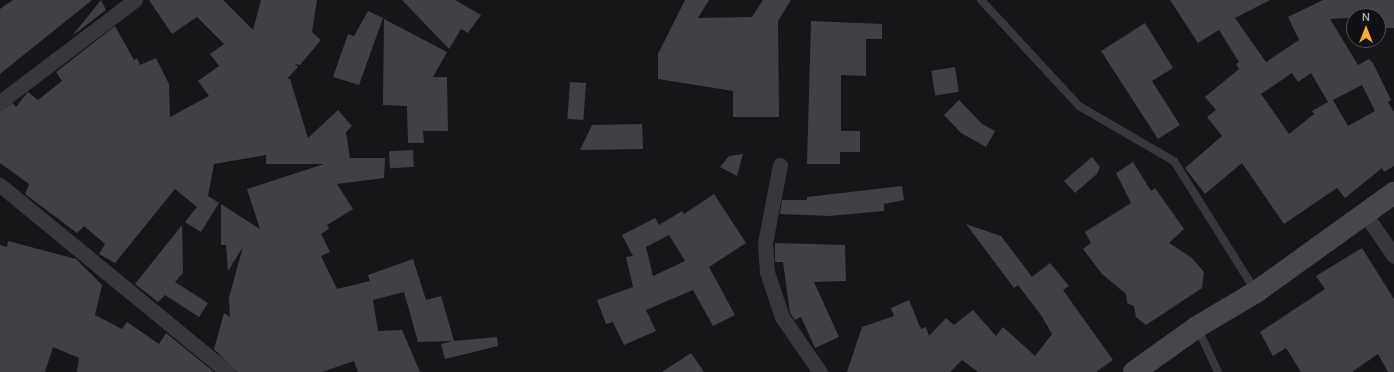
<!DOCTYPE html>
<style>
body{margin:0}
#map{position:relative;width:1394px;height:372px;overflow:hidden;background:#161618;font-family:Manrope,sans-serif}
div>[style]{position:absolute}
.building>*{inset:0;background:#404145;transform-origin:0 0}
.lane>*{height:8px;margin:-4px;padding:0 4px;transform-origin:4px;border-radius:4px;background:#37383d}
.street>*{height:15px;margin:-7.5px;padding:0 7.5px;transform-origin:7.5px;border-radius:7.5px;background:#37383d}
.secondary>*{height:22px;margin:-11px;padding:0 11px;transform-origin:11px;border-radius:11px;background:#45474d}
span{translate:-50% -50%;white-space:nowrap;text-align:center;line-height:1.15;-webkit-text-stroke:3px #111113;paint-order:stroke}
.north{position:absolute;left:1346px;top:8px;width:40px;height:40px;box-sizing:border-box;background:#111113;border:1px solid #4d4f55;border-radius:50%;rotate:0deg;font-size:11px;font-weight:700;line-height:16px;text-align:center;color:#a8adb8}
.north::after{content:'';display:block;margin:auto;width:14px;height:18px;background:#f2b134;clip-path:polygon(50% 0,100% 100%,50% 72%,0 100%)}
</style>
<div id="map">
<div class="building">
<div style="clip-path:polygon(13px 0,92px 0,0 74px,0 9px)"></div>
<div style="clip-path:polygon(101px 0,106px 10px,72px 36px)"></div>
<div style="clip-path:polygon(149px 0,223px 0,253px 30px,261px 0,317px 0,312px 32px,321px 40px,300px 65px,295px 64px,298px 67px,287px 79px,290px 79px,308px 138px,338px 110px,352px 126px,346px 132px,350px 158px,385px 158px,384px 178px,337px 184px,353px 209px,327px 225px,329px 229px,321px 234px,330px 252px,321px 256px,337px 289px,370px 281px,368px 275px,413px 259px,426px 300px,441px 296px,454px 341px,497px 337px,498px 346px,445px 359px,441px 344px,453px 341px,418px 342px,404px 292px,373px 300px,378px 331px,402px 330px,420px 372px,358px 372px,354px 361px,322px 372px,237px 372px,214px 349px,224px 313px,230px 317px,229px 297px,243px 247px,228px 271px,226px 245px,221px 245px,221px 204px,260px 229px,247px 189px,324px 164px,266px 164px,266px 155px,214px 164px,208px 196px,219px 203px,201px 232px,185px 222px,197px 207px,175px 189px,115px 263px,99px 254px,105px 244px,84px 226px,77px 233px,25px 194px,29px 184px,0 163px,0 111px,13px 103px,16px 107px,28px 92px,38px 100px,62px 81px,56px 72px,115px 26px,134px 60px,137px 58px,140px 65px,156px 58px,169px 84px,170px 117px,209px 96px,198px 81px,219px 66px,210px 54px,224px 44px,197px 17px,172px 34px)"></div>
<div style="clip-path:polygon(402px 0,455px 0,481px 15px,468px 33px,461px 29px,449px 49px)"></div>
<div style="clip-path:polygon(685px 0,709px 0,698px 18px,752px 17px,763px 0,791px 0,778px 21px,779px 117px,733px 117px,733px 91px,658px 79px,658px 54px)"></div>
<div style="clip-path:polygon(evenodd,1170px 0,1270px 0,1235px 18px,1266px 62px,1299px 40px,1288px 17px,1323px 0,1394px 0,1394px 28px,1378px 28px,1378px 16px,1330px 19px,1358px 65px,1369px 59px,1373px 63px,1391px 100px,1388px 102px,1394px 112px,1394px 166px,1384px 172px,1382px 168px,1345px 198px,1337px 188px,1284px 224px,1242px 163px,1205px 194px,1185px 168px,1222px 136px,1207px 117px,1216px 110px,1205px 97px,1239px 69px,1236px 64px,1239px 62px,1219px 30px,1198px 43px,1170px 0,1292px 73px,1298px 82px,1311px 73px,1328px 102px,1312px 111px,1314px 114px,1289px 134px,1261px 94px,1292px 73px,1170px 0,1362px 85px,1375px 111px,1348px 126px,1333px 100px,1362px 85px)"></div>
<div style="clip-path:polygon(368px 11px,383px 18px,359px 85px,333px 77px,348px 34px,354px 36px)"></div>
<div style="clip-path:polygon(384px 19px,447px 52px,433px 77px,447px 77px,448px 131px,423px 131px,424px 143px,408px 143px,407px 106px,383px 105px)"></div>
<div style="clip-path:polygon(811px 21px,882px 24px,882px 39px,866px 39px,866px 76px,841px 75px,841px 131px,860px 131px,860px 152px,840px 152px,840px 164px,807px 164px)"></div>
<div style="clip-path:polygon(1145px 23px,1173px 68px,1152px 81px,1180px 125px,1158px 139px,1101px 51px)"></div>
<div style="left:955px;top:67px;width:25px;height:24px;rotate:81deg"></div>
<div style="left:570px;top:82px;width:16px;height:37px;rotate:4deg"></div>
<div style="clip-path:polygon(959px 100px,982px 124px,995px 131px,986px 147px,961px 133px,944px 115px)"></div>
<div style="clip-path:polygon(642px 124px,643px 149px,580px 150px,592px 125px)"></div>
<div style="left:413px;top:150px;width:17px;height:24px;rotate:87deg"></div>
<div style="clip-path:polygon(743px 154px,737px 176px,720px 167px,729px 156px)"></div>
<div style="clip-path:polygon(1092px 157px,1100px 167px,1097px 174px,1075px 193px,1064px 181px)"></div>
<div style="clip-path:polygon(1133px 162px,1151px 191px,1155px 188px,1184px 229px,1169px 243px,1192px 258px,1204px 272px,1202px 288px,1146px 325px,1136px 317px,1134px 306px,1127px 303px,1126px 294px,1102px 274px,1083px 249px,1091px 243px,1085px 232px,1131px 203px,1116px 173px)"></div>
<div style="clip-path:polygon(902px 186px,904px 200px,884px 204px,884px 211px,829px 216px,780px 214px,782px 200px,807px 200px,807px 197px)"></div>
<div style="clip-path:polygon(evenodd,714px 194px,746px 243px,709px 267px,735px 315px,713px 326px,693px 290px,646px 310px,656px 331px,624px 345px,613px 322px,606px 324px,597px 300px,633px 287px,626px 257px,633px 256px,622px 235px,655px 218px,659px 225px,682px 211px,684px 214px,714px 194px,669px 235px,685px 261px,653px 276px,646px 247px,669px 235px)"></div>
<div style="clip-path:polygon(966px 224px,1001px 236px,1032px 277px,1050px 263px,1069px 286px,1063px 290px,1113px 360px,1096px 372px,978px 372px,962px 360px,950px 372px,847px 372px,862px 327px,894px 316px,891px 308px,909px 300px,921px 329px,926px 327px,929px 336px,946px 318px,954px 325px,973px 310px,996px 336px,1003px 327px,1035px 356px,1052px 334px,1041px 315px,1018px 285px,1014px 288px)"></div>
<div style="clip-path:polygon(182px 225px,183px 273px,175px 282px,208px 303px,199px 317px,165px 295px,158px 302px,135px 284px)"></div>
<div style="clip-path:polygon(8px 241px,76px 259px,102px 285px,95px 315px,122px 329px,127px 322px,159px 344px,166px 333px,214px 372px,77px 372px,79px 358px,53px 347px,45px 372px,0 372px,0 245px,7px 247px)"></div>
<div style="clip-path:polygon(775px 243px,845px 245px,846px 281px,814px 282px,839px 337px,815px 348px,801px 317px,795px 320px,790px 313px,783px 262px,775px 262px)"></div>
<div style="clip-path:polygon(1362px 248px,1394px 299px,1394px 372px,1388px 372px,1378px 354px,1352px 372px,1301px 372px,1286px 348px,1273px 356px,1260px 332px,1325px 289px,1316px 276px)"></div>
<div style="clip-path:polygon(691px 353px,704px 372px,662px 372px)"></div>
</div>
<div class="lane">
<div style="left:981px;top:0;width:144px;rotate:47.2deg"></div>
<div style="left:1079px;top:106px;width:110px;rotate:30.1deg"></div>
<div style="left:1174px;top:161px;width:152px;rotate:57.9deg"></div>
<div style="left:1197px;top:327px;width:50px;rotate:65deg"></div>
</div>
<div class="street">
<div style="left:0;top:102px;width:169px;rotate:-37.1deg"></div>
<div style="left:780px;top:165px;width:79px;rotate:100.9deg"></div>
<div style="left:765px;top:243px;width:29px;rotate:86deg"></div>
<div style="left:767px;top:272px;width:47px;rotate:71.6deg"></div>
<div style="left:782px;top:317px;width:67px;rotate:55.4deg"></div>
<div style="left:0;top:185px;width:295px;rotate:39.4deg"></div>
<div style="left:1365px;top:214px;width:51px;rotate:55.4deg"></div>
</div>
<div class="secondary">
<div style="left:1134px;top:372px;width:77px;rotate:-35.5deg"></div>
<div style="left:1197px;top:327px;width:69px;rotate:-30.7deg"></div>
<div style="left:1256px;top:292px;width:170px;rotate:-35.7deg"></div>
</div>
<div class="north">N</div>
</div>
